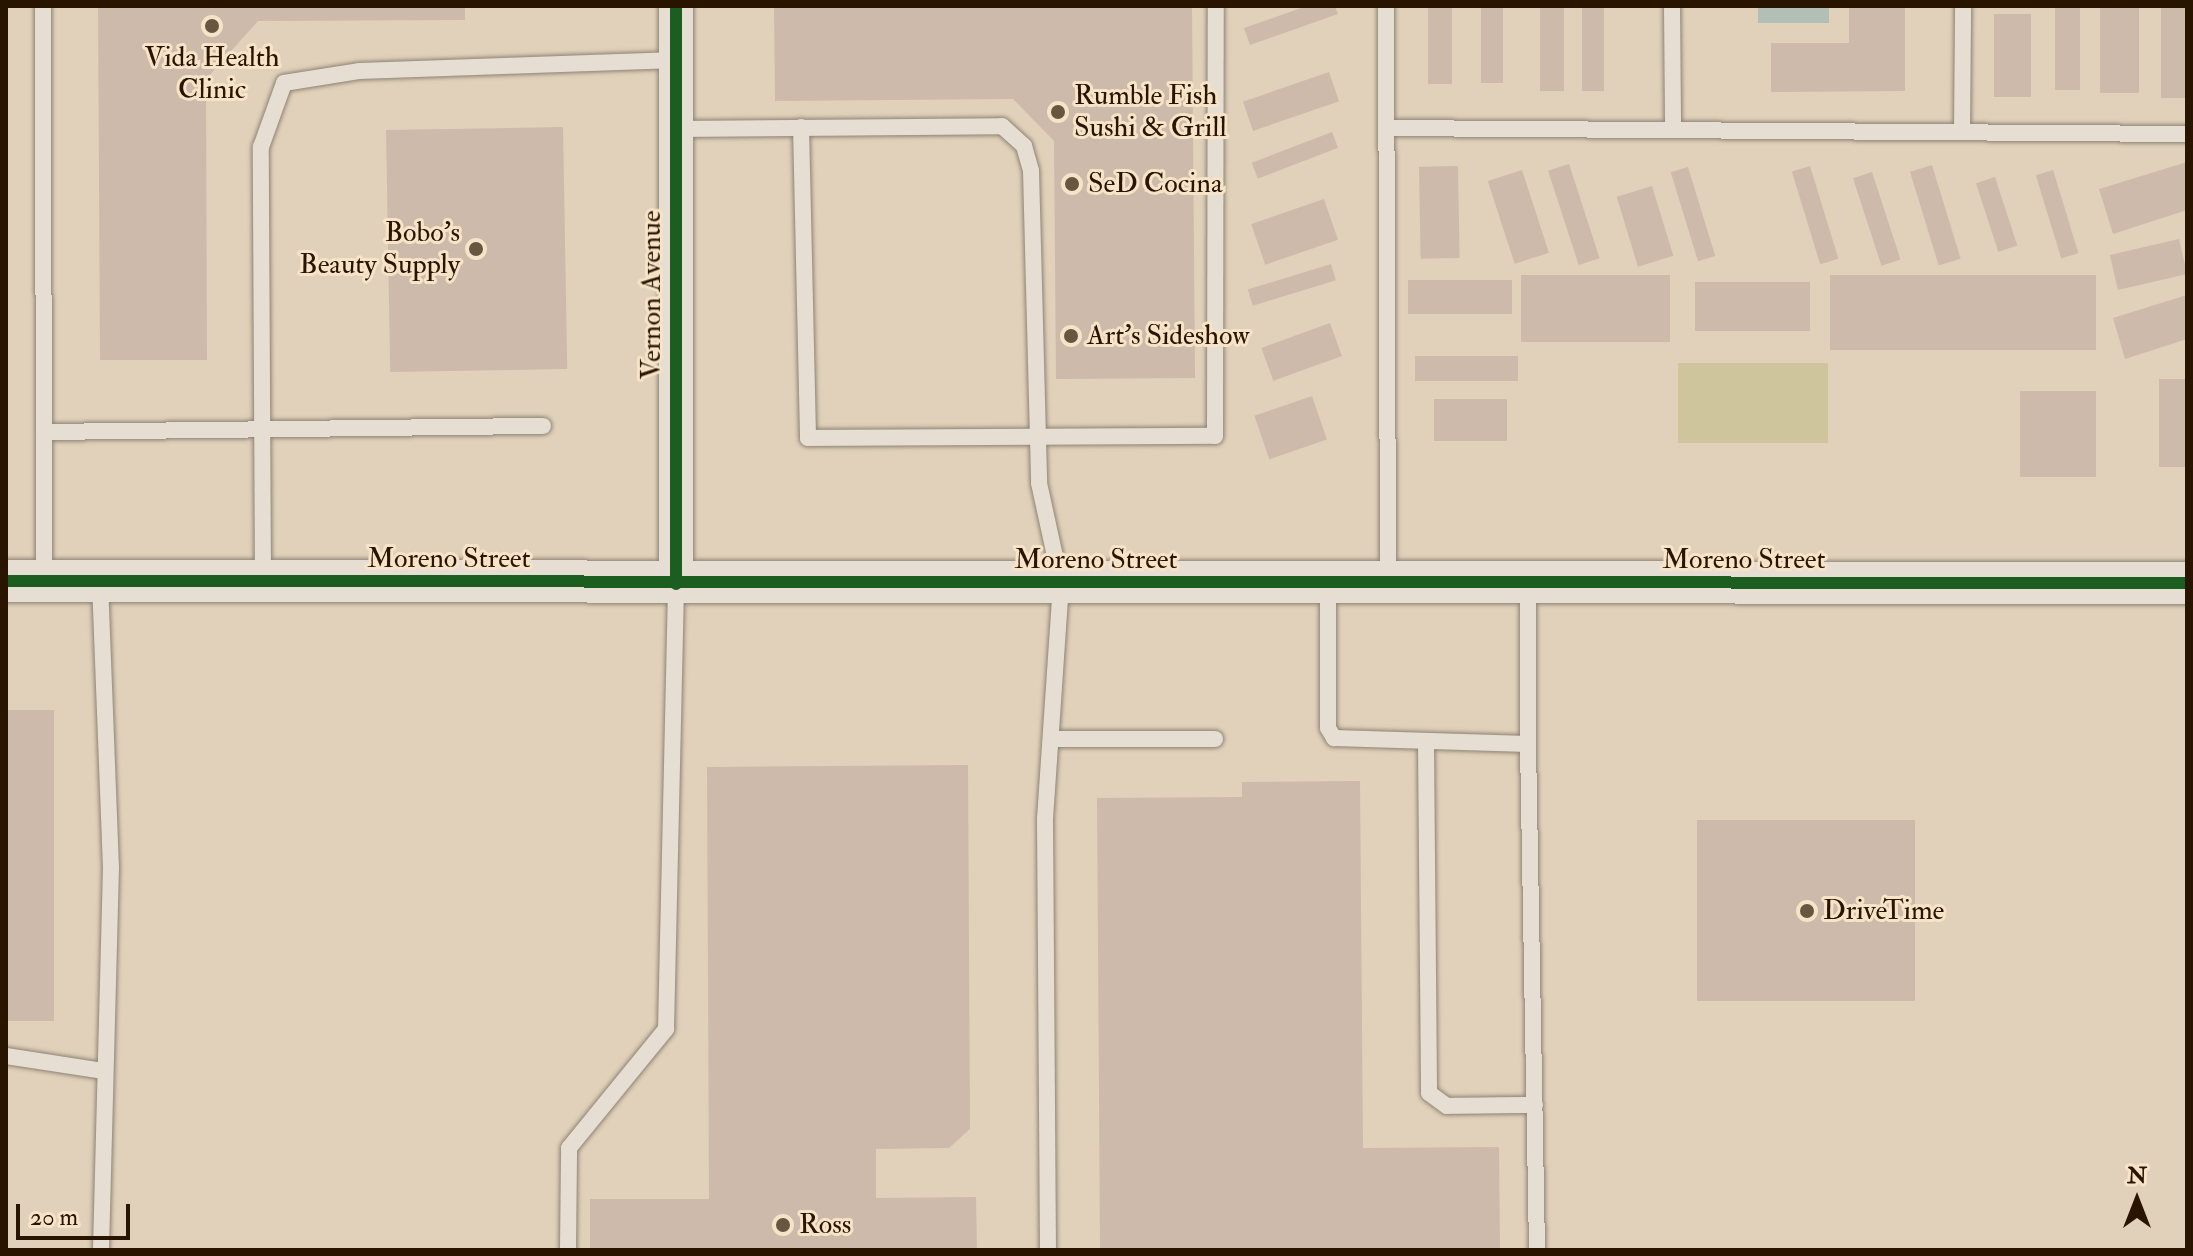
<!DOCTYPE html>
<style>
body{margin:0}
#map{position:relative;width:2193px;height:1256px;overflow:hidden;background:#e1d1ba;font-family:"IM FELL Double Pica",serif}
div>[style]{position:absolute}
.green>*{inset:0;background:#cec59d;transform-origin:0 0}
.water>*{inset:0;background:#b1bfb4;transform-origin:0 0}
.building>*{inset:0;background:#cdbaaa;transform-origin:0 0}
.roads{filter:drop-shadow(0 0 2px #8e8374) drop-shadow(0 0 2px #8e8374)}
.service>*{height:16px;margin:-8px;padding:0 8px;transform-origin:8px;border-radius:8px;background:#e6ded3}
.minor>*{height:34px;margin:-17px;padding:0 17px;transform-origin:17px;border-radius:17px;background:#e6ded3}
.tertiary>*{height:42px;margin:-21px;padding:0 21px;transform-origin:21px;border-radius:21px;background:#e6ded3}
.cycleway>*{height:12px;margin:-6px;padding:0 6px;transform-origin:6px;border-radius:6px;background:#1b5e20}
.dots>*{width:22px;height:22px;translate:-50% -50%;box-sizing:border-box;border:4px solid #f6e3c8;border-radius:50%}
span{translate:-50% -50%;white-space:nowrap;text-align:center;line-height:1.15;-webkit-text-stroke:6px #f6e3c8;paint-order:stroke}
.poi-label{font-size:28px;color:#291400}
.left{translate:0 -50%;text-align:left}
.right{translate:-100% -50%;text-align:right}
.street-label{font-size:28px;color:#291400}
.frame{position:absolute;inset:0;border:8px solid #291400;pointer-events:none}
.north{position:absolute;left:2097px;top:1160px;width:80px;height:80px;-webkit-text-stroke:6px #f6e3c8;paint-order:stroke;rotate:0deg;font-size:22px;font-weight:700;line-height:32px;text-align:center;color:#291400}
.north::after{content:'';display:block;margin:auto;width:28px;height:36px;background:#291400;clip-path:polygon(50% 0,100% 100%,50% 72%,0 100%)}
.scale{position:absolute;left:16px;top:1204px;width:114px;height:36px;box-sizing:border-box;border:4px solid #291400;border-top:0;padding-left:10px;font-size:24px;line-height:28px;white-space:nowrap;color:#291400;-webkit-text-stroke:6px #f6e3c8;paint-order:stroke}
</style>
<div id="map">
<div class="green">
<div style="left:1678px;top:363px;width:150px;height:80px"></div>
</div>
<div class="water">
<div style="left:1758px;top:6px;width:71px;height:17px"></div>
</div>
<div class="building">
<div style="clip-path:polygon(98px 6px,465px 6px,465px 20px,258px 21px,206px 79px,207px 360px,100px 360px)"></div>
<div style="clip-path:polygon(774px 6px,1192px 6px,1195px 378px,1056px 379px,1054px 141px,1013px 99px,775px 101px)"></div>
<div style="clip-path:polygon(1307px 6px,1335px 6px,1338px 14px,1250px 45px,1244px 28px)"></div>
<div style="left:1481px;top:6px;width:22px;height:77px"></div>
<div style="left:1540px;top:6px;width:24px;height:85px"></div>
<div style="clip-path:polygon(1849px 6px,1905px 6px,1905px 91px,1771px 92px,1771px 43px,1849px 43px)"></div>
<div style="left:2055px;top:6px;width:25px;height:84px"></div>
<div style="left:2161px;top:6px;width:26px;height:92px"></div>
<div style="left:1582px;top:7px;width:22px;height:84px"></div>
<div style="left:2100px;top:7px;width:39px;height:86px"></div>
<div style="left:1452px;top:8px;width:76px;height:24px;rotate:90deg"></div>
<div style="left:1994px;top:14px;width:37px;height:83px"></div>
<div style="left:1329px;top:72px;width:31px;height:91px;rotate:71deg"></div>
<div style="left:563px;top:127px;width:242px;height:177px;rotate:89deg"></div>
<div style="left:1332px;top:132px;width:17px;height:86px;rotate:69deg"></div>
<div style="clip-path:polygon(2187px 162px,2187px 210px,2113px 234px,2099px 189px)"></div>
<div style="left:1569px;top:164px;width:99px;height:22px;rotate:72deg"></div>
<div style="left:1932px;top:165px;width:98px;height:23px;rotate:73deg"></div>
<div style="left:1458px;top:166px;width:92px;height:39px;rotate:89deg"></div>
<div style="left:1810px;top:166px;width:97px;height:19px;rotate:73deg"></div>
<div style="left:1688px;top:167px;width:93px;height:18px;rotate:73deg"></div>
<div style="left:1522px;top:170px;width:87px;height:36px;rotate:72deg"></div>
<div style="left:2053px;top:170px;width:87px;height:18px;rotate:73deg"></div>
<div style="left:1872px;top:172px;width:92px;height:20px;rotate:72deg"></div>
<div style="left:1995px;top:177px;width:72px;height:20px;rotate:72deg"></div>
<div style="left:1652px;top:186px;width:73px;height:37px;rotate:73deg"></div>
<div style="left:1324px;top:199px;width:43px;height:77px;rotate:71deg"></div>
<div style="left:2179px;top:239px;width:36px;height:71px;rotate:77deg"></div>
<div style="left:1331px;top:264px;width:17px;height:87px;rotate:73deg"></div>
<div style="left:1521px;top:275px;width:149px;height:67px"></div>
<div style="left:1830px;top:275px;width:266px;height:75px"></div>
<div style="left:1512px;top:280px;width:34px;height:104px;rotate:90deg"></div>
<div style="left:1695px;top:282px;width:115px;height:49px"></div>
<div style="clip-path:polygon(2187px 295px,2187px 339px,2125px 359px,2113px 318px)"></div>
<div style="left:1330px;top:323px;width:35px;height:73px;rotate:70deg"></div>
<div style="left:1518px;top:356px;width:25px;height:103px;rotate:90deg"></div>
<div style="left:2159px;top:379px;width:28px;height:88px"></div>
<div style="left:2020px;top:391px;width:76px;height:86px"></div>
<div style="left:1312px;top:396px;width:46px;height:61px;rotate:71deg"></div>
<div style="left:1507px;top:399px;width:42px;height:73px;rotate:90deg"></div>
<div style="left:6px;top:710px;width:48px;height:311px"></div>
<div style="clip-path:polygon(968px 765px,970px 1129px,949px 1148px,876px 1149px,876px 1198px,976px 1197px,977px 1250px,590px 1250px,590px 1199px,709px 1199px,707px 767px)"></div>
<div style="clip-path:polygon(1360px 781px,1363px 1148px,1499px 1147px,1500px 1250px,1100px 1250px,1097px 798px,1242px 797px,1242px 782px)"></div>
<div style="left:1915px;top:820px;width:181px;height:218px;rotate:90deg"></div>
</div>
<div class="roads">
<div class="service">
<div style="left:43px;top:6px;width:574px;rotate:89.9deg"></div>
<div style="left:1386px;top:6px;width:574px;rotate:89.8deg"></div>
<div style="left:1672px;top:6px;width:124px;rotate:89.5deg"></div>
<div style="left:801px;top:127px;width:311px;rotate:88.7deg"></div>
<div style="left:808px;top:438px;width:407px;rotate:-0.3deg"></div>
<div style="left:1215px;top:436px;width:430px;rotate:-89.9deg"></div>
<div style="left:1387px;top:128px;width:800px;rotate:0.43deg"></div>
<div style="left:676px;top:129px;width:326px;rotate:-0.5deg"></div>
<div style="left:1002px;top:126px;width:30px;rotate:42deg"></div>
<div style="left:1024px;top:146px;width:26px;rotate:74deg"></div>
<div style="left:1031px;top:171px;width:312px;rotate:88.5deg"></div>
<div style="left:1039px;top:483px;width:103px;rotate:77.7deg"></div>
<div style="left:1061px;top:584px;width:236px;rotate:93.9deg"></div>
<div style="left:1045px;top:819px;width:431px;rotate:89.6deg"></div>
<div style="left:1962px;top:132px;width:126px;rotate:-89.5deg"></div>
<div style="left:44px;top:432px;width:499px;rotate:-0.7deg"></div>
<div style="left:263px;top:580px;width:433px;rotate:-90.3deg"></div>
<div style="left:261px;top:147px;width:68px;rotate:-70.2deg"></div>
<div style="left:284px;top:83px;width:77px;rotate:-9deg"></div>
<div style="left:360px;top:71px;width:316px;rotate:-2deg"></div>
<div style="left:100px;top:582px;width:285px;rotate:87.8deg"></div>
<div style="left:111px;top:867px;width:383px;rotate:91.5deg"></div>
<div style="left:1328px;top:584px;width:144px;rotate:90deg"></div>
<div style="left:1328px;top:728px;width:12px;rotate:59deg"></div>
<div style="left:1334px;top:738px;width:194px;rotate:1.8deg"></div>
<div style="left:1528px;top:744px;width:160px;rotate:-90deg"></div>
<div style="left:1055px;top:739px;width:160px"></div>
<div style="left:1426px;top:743px;width:350px;rotate:89.5deg"></div>
<div style="left:1429px;top:1093px;width:22px;rotate:36deg"></div>
<div style="left:1447px;top:1106px;width:88px;rotate:-0.7deg"></div>
<div style="left:1528px;top:744px;width:506px;rotate:88.98deg"></div>
<div style="left:6px;top:1056px;width:98px;rotate:8.8deg"></div>
<div style="left:568px;top:1250px;width:102px;rotate:-89.4deg"></div>
<div style="left:569px;top:1148px;width:154px;rotate:-50.8deg"></div>
<div style="left:666px;top:1029px;width:445px;rotate:-88.7deg"></div>
</div>
<div class="minor">
<div style="left:676px;top:6px;width:578px;rotate:90deg"></div>
</div>
<div class="tertiary">
<div style="left:6px;top:581px;width:2181px;rotate:0.05deg"></div>
</div>
</div>
<div class="cycleway">
<div style="left:676px;top:6px;width:578px;rotate:90deg"></div>
<div style="left:6px;top:581px;width:2181px;rotate:0.05deg"></div>
</div>
<div class="dots">
<div style="left:212px;top:26px;background:#695641"></div>
<div style="left:1058px;top:112px;background:#695641"></div>
<div style="left:1072px;top:184px;background:#695641"></div>
<div style="left:476px;top:249px;background:#695641"></div>
<div style="left:1071px;top:336px;background:#695641"></div>
<div style="left:1807px;top:911px;background:#695641"></div>
<div style="left:783px;top:1225px;background:#695641"></div>
</div>
<div class="poi-label">
<span style="left:212px;top:74px">Vida Health<br>Clinic</span>
<span class="left" style="left:1074px;top:112px">Rumble Fish<br>Sushi &amp; Grill</span>
<span class="left" style="left:1088px;top:184px">SeD Cocina</span>
<span class="right" style="left:460px;top:249px">Bobo's<br>Beauty Supply</span>
<span class="left" style="left:1087px;top:336px">Art's Sideshow</span>
<span class="left" style="left:1823px;top:911px">DriveTime</span>
<span class="left" style="left:799px;top:1225px">Ross</span>
</div>
<div class="street-label">
<span style="left:652px;top:295px;rotate:-90deg">Vernon Avenue</span>
<span style="left:449px;top:559px">Moreno Street</span>
<span style="left:1096px;top:560px">Moreno Street</span>
<span style="left:1744px;top:560px">Moreno Street</span>
</div>
<div class="frame"></div>
<div class="north">N</div>
<div class="scale">20 m</div>
</div>
